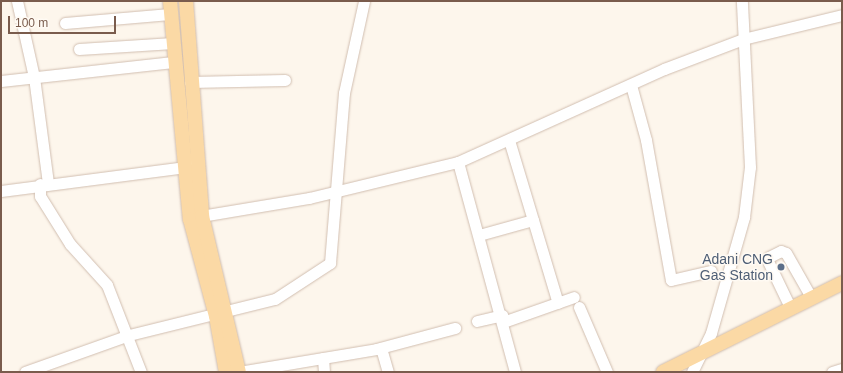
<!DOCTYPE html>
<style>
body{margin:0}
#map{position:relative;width:843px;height:373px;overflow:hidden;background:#fdf6ec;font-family:Helvetica,sans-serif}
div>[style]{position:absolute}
.roads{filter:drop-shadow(0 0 1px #d1beb0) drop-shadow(0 0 1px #d1beb0)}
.minor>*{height:11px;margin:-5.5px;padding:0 5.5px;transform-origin:5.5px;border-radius:5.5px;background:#fff}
.major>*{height:14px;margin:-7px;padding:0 7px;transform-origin:7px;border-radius:7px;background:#fbd9a5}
.dots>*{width:11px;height:11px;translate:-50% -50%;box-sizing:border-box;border:2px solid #fffaf3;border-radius:50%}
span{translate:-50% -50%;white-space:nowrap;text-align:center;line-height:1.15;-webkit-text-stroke:3px #fffaf3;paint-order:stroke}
.service-label{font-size:14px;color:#4e5e75}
.right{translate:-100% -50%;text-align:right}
.frame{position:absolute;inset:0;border:2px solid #7a5c4d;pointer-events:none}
.scale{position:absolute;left:8px;top:16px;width:108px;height:18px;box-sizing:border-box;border:2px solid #7a5c4d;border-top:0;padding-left:5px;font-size:12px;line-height:14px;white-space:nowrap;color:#7a5c4d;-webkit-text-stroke:3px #fffaf3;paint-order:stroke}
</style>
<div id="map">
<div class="roads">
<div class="minor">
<div style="left:17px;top:1px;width:78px;rotate:77.4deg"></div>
<div style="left:34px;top:77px;width:107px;rotate:82.5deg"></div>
<div style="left:65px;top:23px;width:105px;rotate:-4.9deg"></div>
<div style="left:79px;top:49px;width:94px;rotate:-3.7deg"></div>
<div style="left:1px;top:81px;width:173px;rotate:-6.3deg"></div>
<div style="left:190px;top:82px;width:95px;rotate:-1.2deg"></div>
<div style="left:631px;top:85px;width:57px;rotate:74.7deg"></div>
<div style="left:646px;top:140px;width:142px;rotate:79.9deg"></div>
<div style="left:671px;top:280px;width:41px;rotate:-12.7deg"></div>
<div style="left:509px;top:140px;width:170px;rotate:73.3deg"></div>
<div style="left:458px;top:162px;width:218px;rotate:74.8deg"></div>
<div style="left:40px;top:184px;width:12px;rotate:90deg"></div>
<div style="left:40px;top:196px;width:57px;rotate:58deg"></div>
<div style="left:70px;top:244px;width:55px;rotate:47.9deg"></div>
<div style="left:107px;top:285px;width:93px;rotate:68.7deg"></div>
<div style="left:1px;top:191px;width:194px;rotate:-7.4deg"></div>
<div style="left:195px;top:217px;width:116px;rotate:-9.5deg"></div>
<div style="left:309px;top:198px;width:153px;rotate:-13.6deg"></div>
<div style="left:458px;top:162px;width:226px;rotate:-24.3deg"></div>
<div style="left:664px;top:69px;width:85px;rotate:-20.8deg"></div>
<div style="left:743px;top:39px;width:102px;rotate:-13.6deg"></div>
<div style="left:479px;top:235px;width:56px;rotate:-15.5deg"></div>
<div style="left:579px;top:307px;width:71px;rotate:66.7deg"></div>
<div style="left:790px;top:307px;width:51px;rotate:-115.6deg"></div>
<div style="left:768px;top:261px;width:4px;rotate:-76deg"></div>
<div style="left:769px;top:257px;width:13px;rotate:-27deg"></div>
<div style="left:781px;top:251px;width:5px;rotate:22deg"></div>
<div style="left:786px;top:253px;width:51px;rotate:60.4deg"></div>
<div style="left:477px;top:321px;width:26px;rotate:-13deg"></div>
<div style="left:503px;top:322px;width:75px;rotate:-19.4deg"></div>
<div style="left:381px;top:348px;width:25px;rotate:74deg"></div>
<div style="left:323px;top:358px;width:14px;rotate:86deg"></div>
<div style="left:25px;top:372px;width:110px;rotate:-19.6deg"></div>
<div style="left:129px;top:335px;width:150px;rotate:-13.9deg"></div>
<div style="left:275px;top:299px;width:66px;rotate:-33.2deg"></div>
<div style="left:330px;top:263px;width:171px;rotate:-85.3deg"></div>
<div style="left:344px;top:93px;width:94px;rotate:-77.7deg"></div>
<div style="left:239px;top:372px;width:139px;rotate:-9.5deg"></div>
<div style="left:376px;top:349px;width:82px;rotate:-14.9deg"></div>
<div style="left:692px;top:372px;width:43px;rotate:-64deg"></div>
<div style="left:711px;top:333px;width:121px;rotate:-74.1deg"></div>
<div style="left:744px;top:217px;width:50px;rotate:-83.2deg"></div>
<div style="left:750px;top:167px;width:166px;rotate:-92.8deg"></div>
<div style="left:832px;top:372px;width:10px;rotate:-17deg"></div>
</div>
<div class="major">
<div style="left:170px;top:1px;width:219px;rotate:84.8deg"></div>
<div style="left:190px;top:219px;width:100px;rotate:75deg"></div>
<div style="left:216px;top:316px;width:57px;rotate:79.9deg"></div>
<div style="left:186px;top:1px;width:216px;rotate:85.7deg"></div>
<div style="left:202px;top:216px;width:160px;rotate:76.7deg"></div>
<div style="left:663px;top:372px;width:200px;rotate:-26.4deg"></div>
</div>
</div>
<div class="dots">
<div style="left:781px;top:267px;background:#5c6f8a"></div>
</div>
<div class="service-label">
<span class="right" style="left:773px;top:267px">Adani CNG<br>Gas Station</span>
</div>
<div class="frame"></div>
<div class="scale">100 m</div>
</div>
